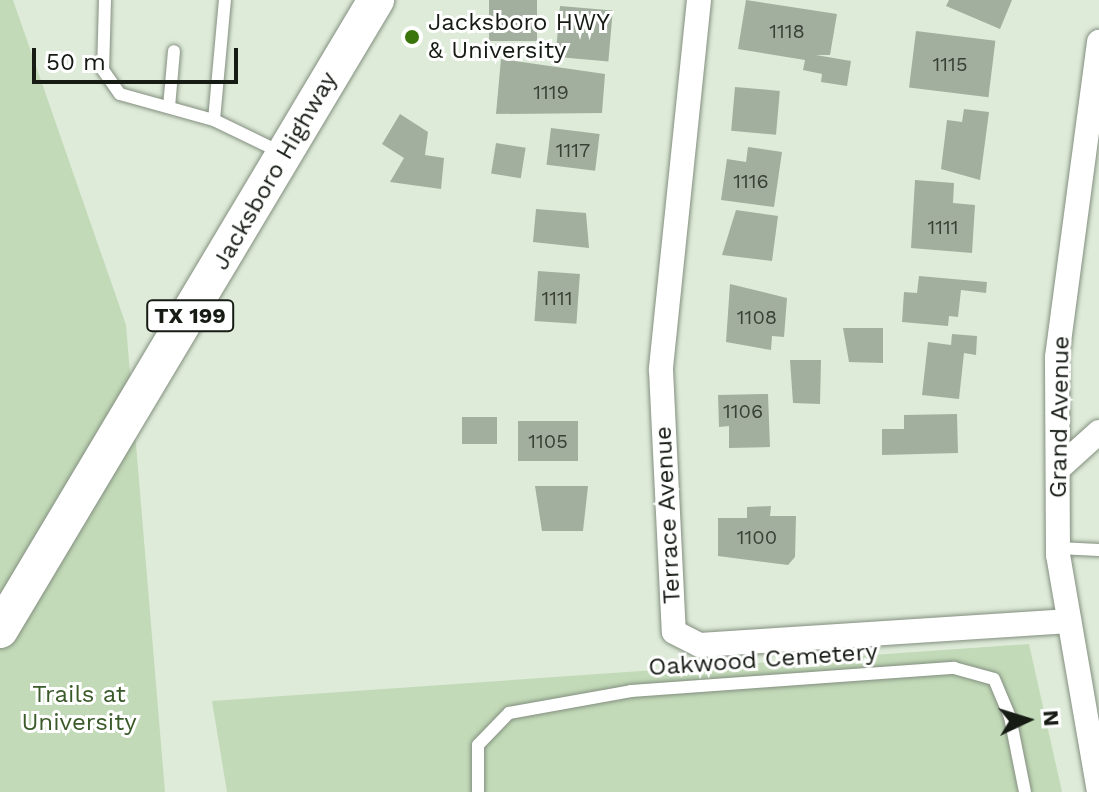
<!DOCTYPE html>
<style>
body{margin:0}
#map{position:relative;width:1099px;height:792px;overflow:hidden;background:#deebd9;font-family:"Work Sans",sans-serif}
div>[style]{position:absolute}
.green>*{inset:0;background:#c2dab8}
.building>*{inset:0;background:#a3af9e;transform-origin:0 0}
.roads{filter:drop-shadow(0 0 2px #838f7f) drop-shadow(0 0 2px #838f7f)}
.lane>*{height:12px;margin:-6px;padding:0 6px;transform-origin:6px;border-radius:6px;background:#fff}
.street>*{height:24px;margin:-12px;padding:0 12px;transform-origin:12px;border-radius:12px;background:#fff}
.primary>*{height:36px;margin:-18px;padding:0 18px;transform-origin:18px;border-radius:18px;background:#fff}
.dots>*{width:22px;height:22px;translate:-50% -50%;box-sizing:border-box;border:4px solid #fff;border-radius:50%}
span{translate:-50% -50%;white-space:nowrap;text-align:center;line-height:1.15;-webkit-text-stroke:6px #fff;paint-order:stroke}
.number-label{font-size:20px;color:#394036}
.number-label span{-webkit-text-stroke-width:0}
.shield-label span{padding:2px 6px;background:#fff;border:2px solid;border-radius:6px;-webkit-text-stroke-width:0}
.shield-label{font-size:22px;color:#161b14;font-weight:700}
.poi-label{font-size:24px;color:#161b14}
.left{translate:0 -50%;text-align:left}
.street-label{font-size:24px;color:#161b14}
.park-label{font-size:24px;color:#3a5b29}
.north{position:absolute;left:987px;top:680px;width:80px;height:80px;-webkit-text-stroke:6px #fff;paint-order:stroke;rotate:86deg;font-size:22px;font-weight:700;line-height:32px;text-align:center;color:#161b14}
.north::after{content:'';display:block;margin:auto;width:28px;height:36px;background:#161b14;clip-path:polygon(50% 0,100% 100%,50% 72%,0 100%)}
.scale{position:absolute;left:32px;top:48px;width:206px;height:36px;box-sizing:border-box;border:4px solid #161b14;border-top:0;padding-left:10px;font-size:24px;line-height:28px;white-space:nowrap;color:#161b14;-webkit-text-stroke:6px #fff;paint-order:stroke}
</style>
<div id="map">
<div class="green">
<div style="clip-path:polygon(0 0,13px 0,126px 325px,165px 792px,0 792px)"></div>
<div style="clip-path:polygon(1029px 644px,1062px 792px,227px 792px,212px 701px)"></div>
</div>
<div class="building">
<div style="left:489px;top:0;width:48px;height:41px"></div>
<div style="clip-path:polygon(746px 0,837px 14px,830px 55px,816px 55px,851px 61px,847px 86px,821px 82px,822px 74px,803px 70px,805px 60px,738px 49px)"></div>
<div style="clip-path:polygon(949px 0,1012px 0,1000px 29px,946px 6px)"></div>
<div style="left:560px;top:6px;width:53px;height:51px;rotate:5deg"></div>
<div style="left:916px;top:31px;width:80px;height:57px;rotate:7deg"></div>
<div style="clip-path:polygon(501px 59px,605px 74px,602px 113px,496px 114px)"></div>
<div style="left:735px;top:87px;width:45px;height:44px;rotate:5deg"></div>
<div style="clip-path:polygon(964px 109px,989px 112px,980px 180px,941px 169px,947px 120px,962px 122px)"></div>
<div style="clip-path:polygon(400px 114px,428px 132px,425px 155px,444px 158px,441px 189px,390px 182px,404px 158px,382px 144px)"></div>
<div style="left:551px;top:128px;width:49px;height:37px;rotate:7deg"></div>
<div style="left:496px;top:143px;width:30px;height:31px;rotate:9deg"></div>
<div style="clip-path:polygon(748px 147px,782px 152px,774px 207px,721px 200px,727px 159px,746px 162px)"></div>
<div style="clip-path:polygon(915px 180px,954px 183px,953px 203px,975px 205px,972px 253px,911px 248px)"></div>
<div style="clip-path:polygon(536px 209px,586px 213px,589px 248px,533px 242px)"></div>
<div style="clip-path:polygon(736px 210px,778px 216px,772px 261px,722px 255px)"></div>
<div style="left:538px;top:271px;width:42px;height:50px;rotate:4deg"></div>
<div style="clip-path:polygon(919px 276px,987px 282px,986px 293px,961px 290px,958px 317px,949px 316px,948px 326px,902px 322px,904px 292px,917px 293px)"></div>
<div style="clip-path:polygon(730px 284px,787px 298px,784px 337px,772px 336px,771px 350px,726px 342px)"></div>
<div style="clip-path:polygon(843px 328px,883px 328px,883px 363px,849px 362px)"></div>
<div style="clip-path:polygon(952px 334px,977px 336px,976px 355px,964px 353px,959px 399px,922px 395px,928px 342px,951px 345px)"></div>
<div style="clip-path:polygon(790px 360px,821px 360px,820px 404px,793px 403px)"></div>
<div style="clip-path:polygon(768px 394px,770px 447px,729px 448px,729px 426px,719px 427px,718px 395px)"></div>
<div style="clip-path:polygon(957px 414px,958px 453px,882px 455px,882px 429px,904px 429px,904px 415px)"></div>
<div style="left:462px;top:417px;width:35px;height:27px"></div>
<div style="left:518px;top:421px;width:60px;height:40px"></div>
<div style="clip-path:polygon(535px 486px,588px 486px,583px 531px,542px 531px)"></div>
<div style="clip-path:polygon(771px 506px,770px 516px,796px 516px,795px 557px,788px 565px,718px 556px,718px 518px,747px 518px,747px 507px)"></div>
</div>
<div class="roads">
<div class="lane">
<div style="left:105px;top:0;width:70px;rotate:91.6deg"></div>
<div style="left:103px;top:70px;width:29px;rotate:55deg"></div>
<div style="left:120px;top:94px;width:98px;rotate:15.5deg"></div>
<div style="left:214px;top:120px;width:76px;rotate:25.9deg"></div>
<div style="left:169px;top:107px;width:56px;rotate:-84.9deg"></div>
<div style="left:214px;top:120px;width:121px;rotate:-84.8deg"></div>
<div style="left:1058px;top:548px;width:41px;rotate:2.8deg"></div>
<div style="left:478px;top:792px;width:47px;rotate:-90deg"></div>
<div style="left:478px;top:745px;width:45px;rotate:-45.9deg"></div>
<div style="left:509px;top:713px;width:124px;rotate:-10.2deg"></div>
<div style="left:631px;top:691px;width:324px;rotate:-4.1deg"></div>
<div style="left:954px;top:668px;width:41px;rotate:15.4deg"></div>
<div style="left:994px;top:679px;width:41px;rotate:67.2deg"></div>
<div style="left:1010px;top:717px;width:76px;rotate:78.7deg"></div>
</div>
<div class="street">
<div style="left:699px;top:0;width:372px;rotate:95.9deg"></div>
<div style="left:661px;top:370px;width:262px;rotate:87.2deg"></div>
<div style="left:674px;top:632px;width:29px;rotate:27deg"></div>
<div style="left:700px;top:645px;width:370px;rotate:-3.7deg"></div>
<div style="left:1058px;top:469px;width:55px;rotate:-42.1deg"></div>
<div style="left:1099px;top:792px;width:241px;rotate:-99.8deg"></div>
<div style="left:1058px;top:555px;width:198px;rotate:-90.3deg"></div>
<div style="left:1057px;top:357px;width:318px;rotate:-82.4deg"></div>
</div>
<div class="primary">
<div style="left:0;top:630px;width:734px;rotate:-59.17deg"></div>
</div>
</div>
<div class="dots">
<div style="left:412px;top:37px;background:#39750b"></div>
</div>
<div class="number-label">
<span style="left:787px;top:31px">1118</span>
<span style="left:950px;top:64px">1115</span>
<span style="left:551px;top:92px">1119</span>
<span style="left:573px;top:150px">1117</span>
<span style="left:751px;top:181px">1116</span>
<span style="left:943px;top:227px">1111</span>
<span style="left:557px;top:298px">1111</span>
<span style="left:757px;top:317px">1108</span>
<span style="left:743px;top:411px">1106</span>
<span style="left:548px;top:441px">1105</span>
<span style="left:757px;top:537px">1100</span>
</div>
<div class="shield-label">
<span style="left:190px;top:316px">TX 199</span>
</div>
<div class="poi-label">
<span class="left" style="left:428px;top:37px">Jacksboro HWY<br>&amp; University</span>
</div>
<div class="street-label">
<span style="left:275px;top:171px;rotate:-60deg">Jacksboro Highway</span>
<span style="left:1060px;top:417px;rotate:-89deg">Grand Avenue</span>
<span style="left:668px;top:515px;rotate:-93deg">Terrace Avenue</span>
<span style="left:763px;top:660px;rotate:-4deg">Oakwood Cemetery</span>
</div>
<div class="park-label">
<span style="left:79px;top:709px">Trails at<br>University</span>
</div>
<div class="north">N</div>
<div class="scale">50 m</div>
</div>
